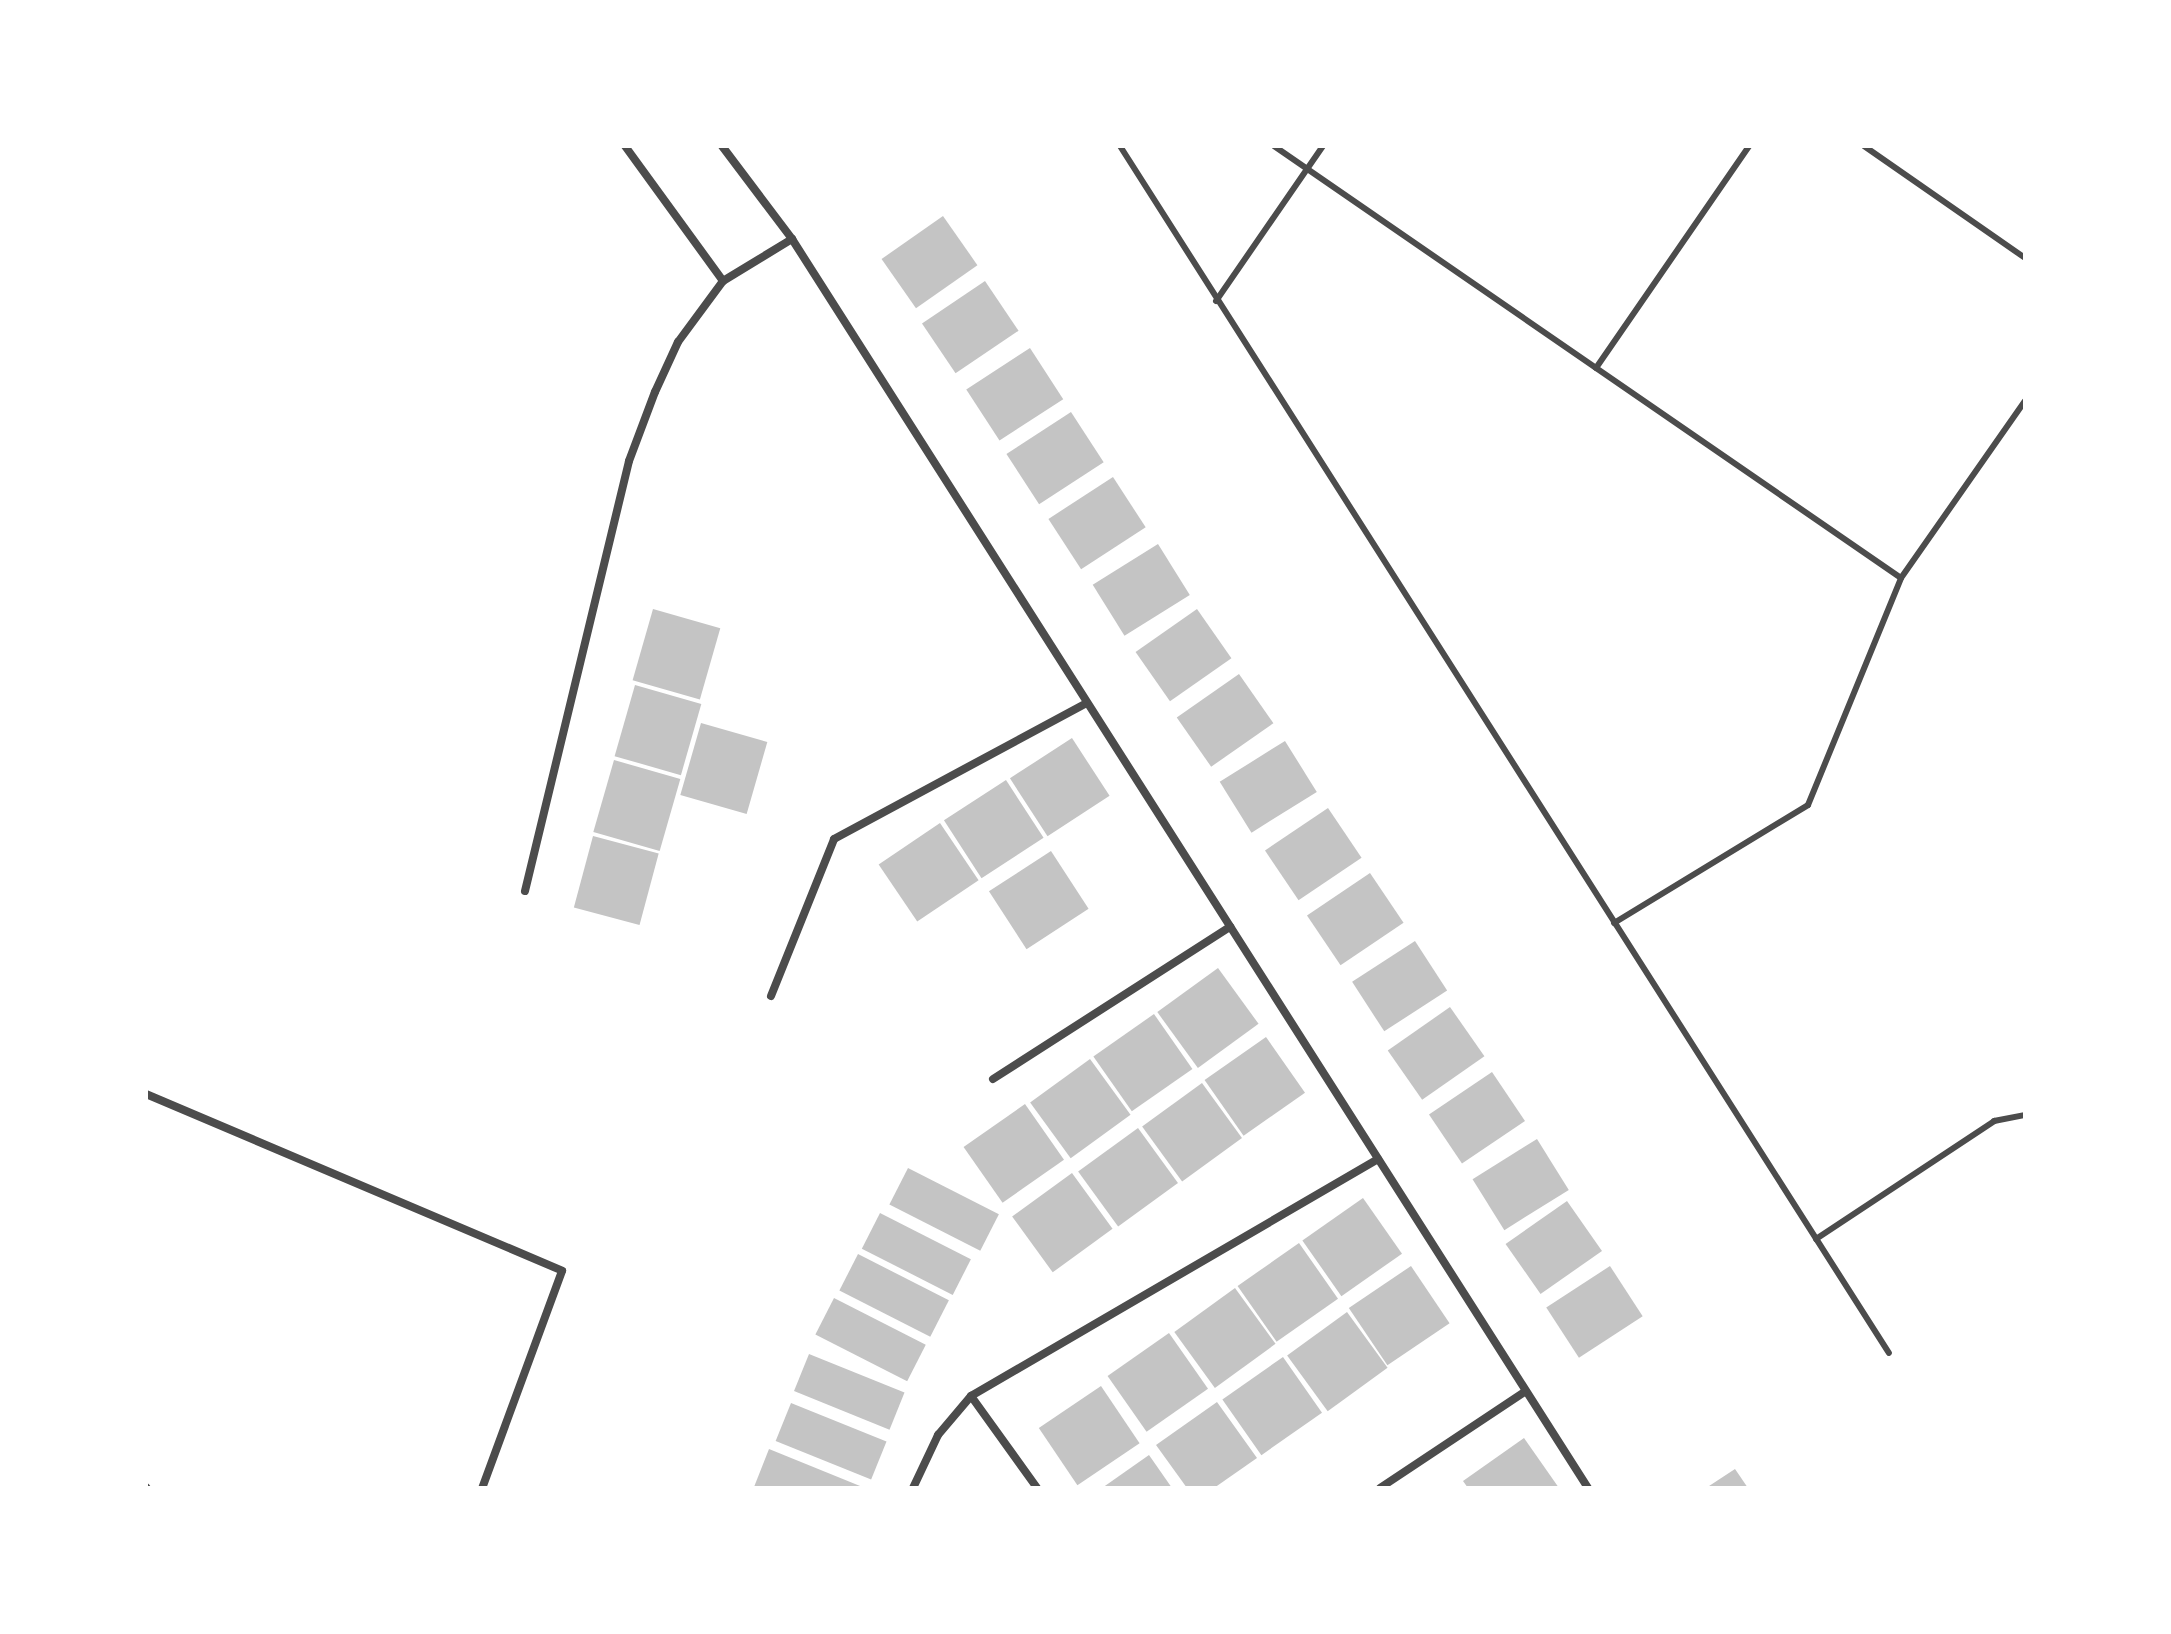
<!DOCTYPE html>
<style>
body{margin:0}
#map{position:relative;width:2171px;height:1634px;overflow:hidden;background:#fff;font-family:Commissioner,sans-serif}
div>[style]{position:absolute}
.building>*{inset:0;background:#c4c4c4;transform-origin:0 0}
.service>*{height:6px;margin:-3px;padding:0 3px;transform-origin:3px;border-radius:3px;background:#4c4c4c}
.minor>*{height:8px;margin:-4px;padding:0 4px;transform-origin:4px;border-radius:4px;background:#4c4c4c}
span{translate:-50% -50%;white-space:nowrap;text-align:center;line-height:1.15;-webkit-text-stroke:6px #fff;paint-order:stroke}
.frame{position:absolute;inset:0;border:148px solid #fff;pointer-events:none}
</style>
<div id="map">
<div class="building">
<div style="left:943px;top:216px;width:60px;height:75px;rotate:55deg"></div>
<div style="left:985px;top:281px;width:60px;height:76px;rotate:56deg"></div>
<div style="left:1030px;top:348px;width:61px;height:76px;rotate:57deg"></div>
<div style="left:1071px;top:412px;width:60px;height:77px;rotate:57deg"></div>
<div style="left:1113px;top:477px;width:60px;height:77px;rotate:57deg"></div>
<div style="left:1158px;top:544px;width:60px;height:77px;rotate:58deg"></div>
<div style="left:653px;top:609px;width:70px;height:74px;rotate:16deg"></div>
<div style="left:1197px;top:609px;width:60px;height:75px;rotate:55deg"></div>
<div style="left:1239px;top:674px;width:60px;height:76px;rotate:55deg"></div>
<div style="left:635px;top:685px;width:69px;height:74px;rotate:16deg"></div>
<div style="left:701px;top:723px;width:69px;height:75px;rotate:16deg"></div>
<div style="left:1072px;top:738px;width:69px;height:74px;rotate:57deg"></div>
<div style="left:1285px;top:741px;width:60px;height:77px;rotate:58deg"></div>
<div style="left:614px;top:760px;width:69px;height:75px;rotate:16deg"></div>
<div style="left:1006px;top:780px;width:69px;height:74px;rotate:57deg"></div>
<div style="left:1328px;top:808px;width:60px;height:76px;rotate:56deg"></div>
<div style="left:940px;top:823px;width:69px;height:74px;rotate:56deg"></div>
<div style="left:593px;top:836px;width:68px;height:74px;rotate:15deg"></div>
<div style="left:1051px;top:851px;width:69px;height:74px;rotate:57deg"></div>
<div style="left:1370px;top:873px;width:60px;height:76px;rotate:56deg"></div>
<div style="left:1415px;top:941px;width:59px;height:75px;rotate:57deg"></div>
<div style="left:1218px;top:968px;width:69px;height:75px;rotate:54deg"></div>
<div style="left:1450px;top:1007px;width:60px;height:76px;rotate:55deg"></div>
<div style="left:1154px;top:1014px;width:67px;height:74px;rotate:55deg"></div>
<div style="left:1266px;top:1037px;width:68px;height:75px;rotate:55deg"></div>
<div style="left:1090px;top:1059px;width:69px;height:74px;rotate:54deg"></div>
<div style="left:1492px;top:1072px;width:59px;height:76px;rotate:56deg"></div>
<div style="left:1202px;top:1083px;width:68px;height:74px;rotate:54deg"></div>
<div style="left:1025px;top:1104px;width:68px;height:75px;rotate:55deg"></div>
<div style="left:1138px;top:1128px;width:68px;height:74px;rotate:54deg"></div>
<div style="left:1537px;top:1139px;width:60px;height:76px;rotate:58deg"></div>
<div style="left:908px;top:1168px;width:102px;height:41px;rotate:27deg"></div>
<div style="left:1072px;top:1173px;width:69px;height:74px;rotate:54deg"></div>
<div style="left:1363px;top:1198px;width:68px;height:74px;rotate:55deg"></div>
<div style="left:1567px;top:1201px;width:61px;height:75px;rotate:55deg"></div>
<div style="left:880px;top:1213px;width:102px;height:40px;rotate:27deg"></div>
<div style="left:1299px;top:1243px;width:68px;height:75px;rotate:55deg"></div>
<div style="left:858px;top:1254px;width:102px;height:41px;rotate:27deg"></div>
<div style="left:1411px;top:1266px;width:69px;height:75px;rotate:56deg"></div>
<div style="left:1610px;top:1266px;width:60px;height:76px;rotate:57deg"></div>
<div style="left:1235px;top:1288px;width:69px;height:75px;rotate:54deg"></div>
<div style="left:834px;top:1298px;width:103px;height:41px;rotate:27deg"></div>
<div style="left:1347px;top:1312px;width:69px;height:74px;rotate:54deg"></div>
<div style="left:1169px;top:1333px;width:68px;height:75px;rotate:55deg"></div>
<div style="left:809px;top:1354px;width:103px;height:40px;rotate:22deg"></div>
<div style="left:1283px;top:1357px;width:68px;height:74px;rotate:55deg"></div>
<div style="left:1101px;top:1386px;width:69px;height:75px;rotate:56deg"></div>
<div style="clip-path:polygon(1217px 1402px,1257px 1458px,1214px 1488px,1187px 1488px,1156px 1445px)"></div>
<div style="left:791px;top:1403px;width:103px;height:41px;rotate:22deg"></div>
<div style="clip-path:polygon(1524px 1438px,1559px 1488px,1468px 1488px,1463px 1481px)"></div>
<div style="clip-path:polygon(769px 1449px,865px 1488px,754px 1487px)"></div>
<div style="clip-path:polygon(1149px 1455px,1172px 1488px,1102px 1488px)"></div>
<div style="clip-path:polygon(1735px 1469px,1748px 1488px,1706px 1488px)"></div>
</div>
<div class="service">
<div style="left:1120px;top:146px;width:1431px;rotate:57.5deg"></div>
<div style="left:1274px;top:146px;width:761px;rotate:34.57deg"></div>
<div style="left:1864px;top:146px;width:196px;rotate:34.8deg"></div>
<div style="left:1216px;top:301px;width:188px;rotate:-55.4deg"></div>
<div style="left:1596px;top:368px;width:270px;rotate:-55.4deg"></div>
<div style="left:1614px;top:923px;width:227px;rotate:-31.3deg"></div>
<div style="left:1808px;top:805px;width:245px;rotate:-67.7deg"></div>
<div style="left:1901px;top:578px;width:216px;rotate:-55deg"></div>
<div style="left:1816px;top:1239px;width:214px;rotate:-33.5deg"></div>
<div style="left:1994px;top:1121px;width:32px;rotate:-11deg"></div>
</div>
<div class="minor">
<div style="left:625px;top:146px;width:167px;rotate:54deg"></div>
<div style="left:722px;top:146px;width:116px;rotate:53deg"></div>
<div style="left:792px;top:239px;width:1481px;rotate:57.49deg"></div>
<div style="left:525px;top:891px;width:442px;rotate:-76.4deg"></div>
<div style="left:629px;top:461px;width:74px;rotate:-69.4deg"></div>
<div style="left:655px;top:392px;width:55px;rotate:-65.3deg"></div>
<div style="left:678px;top:342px;width:76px;rotate:-53.6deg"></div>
<div style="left:723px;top:281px;width:81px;rotate:-31.3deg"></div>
<div style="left:771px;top:996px;width:169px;rotate:-68.1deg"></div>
<div style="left:834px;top:839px;width:287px;rotate:-28.3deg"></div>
<div style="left:993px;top:1079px;width:282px;rotate:-32.7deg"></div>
<div style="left:146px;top:1094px;width:452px;rotate:23deg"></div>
<div style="left:562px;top:1271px;width:231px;rotate:110.2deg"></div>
<div style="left:971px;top:1396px;width:113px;rotate:54.3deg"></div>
<div style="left:146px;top:1487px;width:1px;rotate:45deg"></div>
<div style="left:913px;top:1488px;width:59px;rotate:-64.7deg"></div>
<div style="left:938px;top:1435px;width:51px;rotate:-49.8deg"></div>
<div style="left:971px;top:1396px;width:471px;rotate:-30.2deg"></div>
<div style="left:1380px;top:1488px;width:175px;rotate:-33.6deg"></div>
</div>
<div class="frame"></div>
</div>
